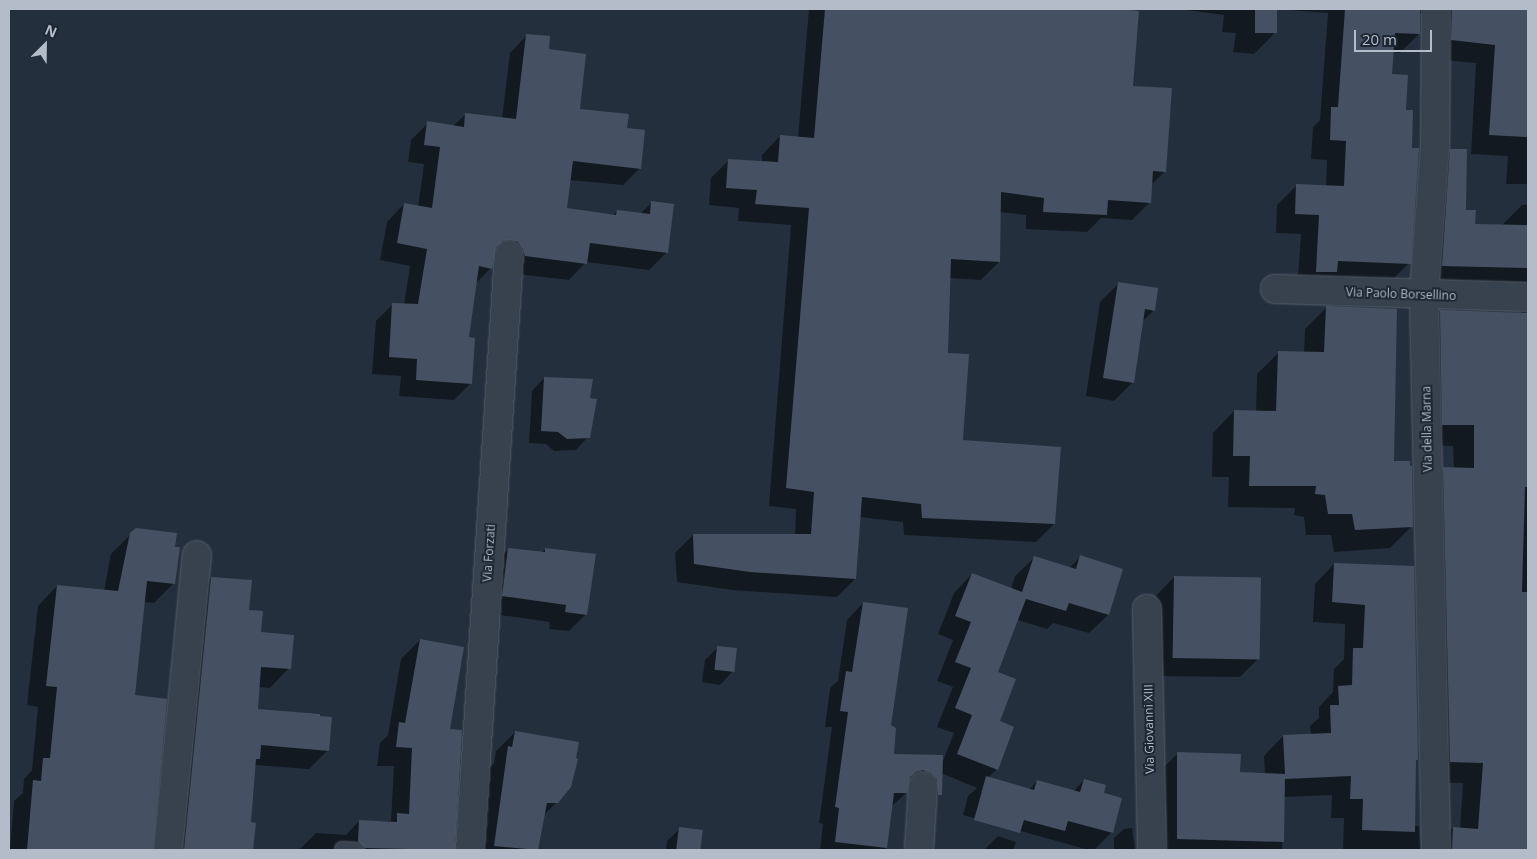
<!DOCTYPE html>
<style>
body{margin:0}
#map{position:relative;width:1537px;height:859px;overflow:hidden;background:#242f3e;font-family:"Open Sans",sans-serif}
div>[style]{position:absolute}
.shadow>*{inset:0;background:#0007}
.building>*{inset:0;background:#455162;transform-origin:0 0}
.roads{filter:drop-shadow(0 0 1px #565f6c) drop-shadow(0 0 1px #565f6c)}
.lane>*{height:14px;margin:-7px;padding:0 7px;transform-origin:7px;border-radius:7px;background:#38414e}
.street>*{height:28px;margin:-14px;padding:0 14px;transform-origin:14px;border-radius:14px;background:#38414e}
span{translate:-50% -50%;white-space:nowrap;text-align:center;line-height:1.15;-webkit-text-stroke:4px #1d2633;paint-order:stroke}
.street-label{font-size:12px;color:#b4bcc9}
.frame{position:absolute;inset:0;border:10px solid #b4bcc9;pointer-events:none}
.north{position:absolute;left:20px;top:20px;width:50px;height:50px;-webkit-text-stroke:4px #1d2633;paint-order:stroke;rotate:23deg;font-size:14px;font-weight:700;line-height:20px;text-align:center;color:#b4bcc9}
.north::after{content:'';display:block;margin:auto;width:18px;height:22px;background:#b4bcc9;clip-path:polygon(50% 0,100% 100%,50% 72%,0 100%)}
.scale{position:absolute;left:1354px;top:30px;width:78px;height:22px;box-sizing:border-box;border:2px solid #b4bcc9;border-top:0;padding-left:6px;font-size:15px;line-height:18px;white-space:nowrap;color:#b4bcc9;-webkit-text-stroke:4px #1d2633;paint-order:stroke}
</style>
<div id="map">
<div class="shadow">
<div style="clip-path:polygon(809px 9px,1126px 9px,1132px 87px,1165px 171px,1151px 185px,1150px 202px,1132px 220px,1101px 218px,1087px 232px,1026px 229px,1026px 215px,999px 212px,999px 262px,981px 280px,949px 278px,946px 355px,961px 441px,1054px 524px,1036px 542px,904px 535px,903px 522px,859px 517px,855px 579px,837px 597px,732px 590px,677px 582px,675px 553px,693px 535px,795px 536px,796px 509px,769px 506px,791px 225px,738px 221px,739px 208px,709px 205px,711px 178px,729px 160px,762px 162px,762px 155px,780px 136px,798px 138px)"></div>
<div style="clip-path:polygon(1178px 9px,1528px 9px,1528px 184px,1506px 184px,1508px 156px,1471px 154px,1476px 63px,1433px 59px,1425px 15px,1420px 13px,1419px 34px,1400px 53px,1392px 52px,1391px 76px,1405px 111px,1409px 263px,1390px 282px,1297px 291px,1301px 234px,1276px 233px,1277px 205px,1297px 185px,1326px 186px,1327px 160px,1311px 159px,1313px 127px,1320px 120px,1328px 13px,1276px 9px,1273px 35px,1254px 54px,1233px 52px,1236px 33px,1222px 32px,1224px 15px)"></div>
<div style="clip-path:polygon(527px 35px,548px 50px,579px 110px,626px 129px,640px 168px,623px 185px,569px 180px,566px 209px,613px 215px,618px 211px,640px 214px,652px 202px,667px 252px,649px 270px,586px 262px,569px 280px,508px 273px,501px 259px,493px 256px,491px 268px,475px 284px,467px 338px,471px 383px,454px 400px,399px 396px,401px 376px,372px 374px,376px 321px,393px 304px,404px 305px,410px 266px,380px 260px,387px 222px,404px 204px,418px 207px,424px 164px,408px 162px,411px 140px,428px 123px,453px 126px,466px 114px,502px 119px,510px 53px)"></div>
<div style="clip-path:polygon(1451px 150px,1465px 212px,1474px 225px,1501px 226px,1522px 205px,1528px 205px,1528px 806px,1527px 838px,1522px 850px,1431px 850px,1452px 828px,1460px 829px,1463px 783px,1429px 782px,1423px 489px,1444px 468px,1454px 469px,1453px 446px,1422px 445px,1420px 332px,1440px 311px,1522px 314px,1516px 304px,1422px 286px,1430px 171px)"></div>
<div style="clip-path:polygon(1119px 283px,1154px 310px,1142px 322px,1133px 382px,1114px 401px,1086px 396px,1100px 302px)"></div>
<div style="clip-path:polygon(1326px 308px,1393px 462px,1412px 526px,1390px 548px,1334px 552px,1331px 535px,1306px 535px,1304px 517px,1294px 515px,1295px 508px,1228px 507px,1229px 477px,1212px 477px,1213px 433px,1234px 411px,1256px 412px,1257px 374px,1279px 352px,1304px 353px,1305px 329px)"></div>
<div style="clip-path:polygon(544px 378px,589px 399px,588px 437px,576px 450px,554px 451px,546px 444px,529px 443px,532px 391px)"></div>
<div style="clip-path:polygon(131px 534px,174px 583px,154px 603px,144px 602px,133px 697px,152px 850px,10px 850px,14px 801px,23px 793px,24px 779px,32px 770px,38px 707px,27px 705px,38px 606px,57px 586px,104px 591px,111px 554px)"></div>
<div style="clip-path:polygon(508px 549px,541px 553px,546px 549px,586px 614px,569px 631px,549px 629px,550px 622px,486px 613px,491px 566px)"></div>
<div style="clip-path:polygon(1080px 557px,1121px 569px,1108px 615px,1089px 633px,1053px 623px,1047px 629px,1017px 620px,996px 673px,998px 722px,1012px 728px,996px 770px,988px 778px,1029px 790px,1037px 781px,1073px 792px,1084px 780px,1102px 794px,1121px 799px,1111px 833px,1094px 850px,1089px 850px,963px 815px,968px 796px,977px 788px,941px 773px,940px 794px,924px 810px,915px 789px,907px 786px,906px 793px,891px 807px,886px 850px,820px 850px,823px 824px,819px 823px,832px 727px,825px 727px,830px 688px,838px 681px,847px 620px,863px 603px,889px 726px,892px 755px,941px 766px,954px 733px,937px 727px,953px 687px,937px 681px,953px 640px,938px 634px,954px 593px,972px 574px,1011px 589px,1015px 576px,1034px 558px,1069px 568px)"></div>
<div style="clip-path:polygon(1334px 564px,1413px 568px,1417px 760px,1415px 762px,1414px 826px,1419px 826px,1420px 850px,1343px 850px,1344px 818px,1331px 818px,1332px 795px,1283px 797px,1282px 850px,1295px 850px,1158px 850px,1158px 773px,1178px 753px,1239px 773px,1265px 774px,1264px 756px,1283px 736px,1311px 735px,1310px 726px,1319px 718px,1319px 707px,1333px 692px,1334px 669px,1344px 659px,1345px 624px,1313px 622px,1315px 584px)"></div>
<div style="clip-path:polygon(1174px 577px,1259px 658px,1240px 677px,1155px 676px,1156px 596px)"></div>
<div style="clip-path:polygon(211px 578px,248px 611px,260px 633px,289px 668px,270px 688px,259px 687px,257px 711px,328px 750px,309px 769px,255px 765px,250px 823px,254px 824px,252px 850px,167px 850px,192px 597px)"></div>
<div style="clip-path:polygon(420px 640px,448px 730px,453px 850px,299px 850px,316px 833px,346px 835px,359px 821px,391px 821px,394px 766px,377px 766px,380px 743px,388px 735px,401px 659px)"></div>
<div style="clip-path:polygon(718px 647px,732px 672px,720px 685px,702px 682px,705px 660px)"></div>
<div style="clip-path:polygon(515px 732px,557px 802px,543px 816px,536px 850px,477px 850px,490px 767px,494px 763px,496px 751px)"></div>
<div style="clip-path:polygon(1132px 828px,1135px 850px,1114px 850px,1114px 838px,1124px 829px)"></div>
<div style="clip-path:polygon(680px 829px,701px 831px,699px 850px,666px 850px,667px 841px)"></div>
<div style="clip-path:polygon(998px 836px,1016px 842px,1013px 850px,984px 850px)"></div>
</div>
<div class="building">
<div style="clip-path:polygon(825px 9px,1118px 9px,1139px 11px,1133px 86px,1172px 88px,1166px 172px,1153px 171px,1151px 203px,1108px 200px,1107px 215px,1043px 212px,1044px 198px,1001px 192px,1000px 262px,951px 259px,948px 353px,969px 354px,963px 440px,1061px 447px,1055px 524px,922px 518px,921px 504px,862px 497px,856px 579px,750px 572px,694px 564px,693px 534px,811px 534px,814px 492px,786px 488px,809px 208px,755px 204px,757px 190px,726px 188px,728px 159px,778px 162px,780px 135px,814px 138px)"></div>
<div style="left:1255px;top:9px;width:22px;height:24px"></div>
<div style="clip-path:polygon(1345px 9px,1420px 9px,1420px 34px,1395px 33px,1392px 74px,1408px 75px,1406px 110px,1413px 110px,1412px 148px,1419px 148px,1411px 264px,1338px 261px,1337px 272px,1316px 272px,1319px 215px,1295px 214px,1296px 184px,1344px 186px,1346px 141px,1330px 140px,1331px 107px,1338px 107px)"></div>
<div style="clip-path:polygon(1452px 9px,1528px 9px,1528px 137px,1489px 135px,1495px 45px,1451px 40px)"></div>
<div style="clip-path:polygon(526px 34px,550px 36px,549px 49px,586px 54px,580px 109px,629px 114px,627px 128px,645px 130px,641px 169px,573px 161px,567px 208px,616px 215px,617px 210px,650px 214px,651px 201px,674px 204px,668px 253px,590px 243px,587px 264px,525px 256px,523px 249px,518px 242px,510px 240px,503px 241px,496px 247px,492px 269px,479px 266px,469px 337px,475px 338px,472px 384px,416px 380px,417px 359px,389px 357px,392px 303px,418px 304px,427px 249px,397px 243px,404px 203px,432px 208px,440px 147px,424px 145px,427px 121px,464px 127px,465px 113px,516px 119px)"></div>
<div style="clip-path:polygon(1450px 149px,1467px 149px,1466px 210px,1476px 210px,1475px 224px,1528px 225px,1528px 268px,1442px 266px)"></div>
<div style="clip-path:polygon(1118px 282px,1158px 288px,1155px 311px,1145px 309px,1134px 383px,1103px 378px)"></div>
<div style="clip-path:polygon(1326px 306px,1397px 309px,1394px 461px,1410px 461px,1410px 466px,1412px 466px,1413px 527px,1355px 530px,1352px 514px,1328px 514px,1325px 495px,1315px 494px,1316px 486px,1249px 486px,1250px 456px,1233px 456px,1234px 410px,1276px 411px,1278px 351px,1324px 352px)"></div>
<div style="clip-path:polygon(1440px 310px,1528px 313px,1528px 487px,1525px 487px,1522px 592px,1528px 592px,1527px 850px,1452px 850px,1453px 827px,1478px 829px,1483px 763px,1450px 762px,1443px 467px,1474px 468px,1474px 425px,1442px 425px)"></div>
<div style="clip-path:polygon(544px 377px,593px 379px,590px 398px,597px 399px,590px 438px,567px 439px,558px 432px,541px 431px)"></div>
<div style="clip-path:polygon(136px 528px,177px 533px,175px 547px,180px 547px,175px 584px,147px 581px,135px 695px,167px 699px,153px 850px,27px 850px,33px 780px,41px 781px,43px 758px,50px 758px,57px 687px,46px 686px,57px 585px,118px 591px,130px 533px)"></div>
<div style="clip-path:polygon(508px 548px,545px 552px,545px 548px,596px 554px,587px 615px,565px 612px,566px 605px,502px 596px)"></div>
<div style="clip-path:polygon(1080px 555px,1123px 569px,1109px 615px,1069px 603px,1066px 611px,1026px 599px,998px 672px,1016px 679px,1000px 721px,1014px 727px,998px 770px,957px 754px,972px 715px,955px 708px,971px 668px,955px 662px,971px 622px,955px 616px,972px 573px,1022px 592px,1034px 556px,1076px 569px)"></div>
<div style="clip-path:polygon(1334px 563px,1414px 566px,1418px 760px,1416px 760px,1415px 832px,1362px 830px,1363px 799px,1350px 799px,1351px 776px,1285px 779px,1285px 776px,1284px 842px,1177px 839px,1177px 752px,1241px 754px,1240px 772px,1285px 774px,1283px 735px,1331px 733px,1330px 705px,1339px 705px,1338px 686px,1352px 685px,1353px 648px,1363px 648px,1365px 605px,1332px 602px)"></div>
<div style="left:1174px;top:576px;width:87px;height:82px;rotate:1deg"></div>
<div style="clip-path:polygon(211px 577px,252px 580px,249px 610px,263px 611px,261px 632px,294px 635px,291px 669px,261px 667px,258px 709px,320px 714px,320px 716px,332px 717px,329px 751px,261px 745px,260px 759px,256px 759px,251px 822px,256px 823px,253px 850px,184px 850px)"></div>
<div style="clip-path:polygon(863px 602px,908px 608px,891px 725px,896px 728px,894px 754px,943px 755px,942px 795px,938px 795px,937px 779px,931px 773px,923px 770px,916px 772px,910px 777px,907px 793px,894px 793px,887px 848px,835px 842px,839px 808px,835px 807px,848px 712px,840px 711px,846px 671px,852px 672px)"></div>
<div style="clip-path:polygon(420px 639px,464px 647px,450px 729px,462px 730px,455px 850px,365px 848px,358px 841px,359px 820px,397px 822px,397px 813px,409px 814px,412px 748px,396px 747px,399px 722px,405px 723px)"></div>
<div style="left:717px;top:646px;width:20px;height:24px;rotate:6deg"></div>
<div style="clip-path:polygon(515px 731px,579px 742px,576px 758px,578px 759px,571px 787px,558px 803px,547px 803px,538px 850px,494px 846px,508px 746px,512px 747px)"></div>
<div style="clip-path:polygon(986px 776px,1034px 790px,1037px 780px,1080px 792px,1084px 779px,1106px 785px,1104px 793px,1122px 798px,1113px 833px,1068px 821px,1065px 831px,1024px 820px,1020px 833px,974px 820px)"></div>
<div style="left:679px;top:827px;width:24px;height:23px;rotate:7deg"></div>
</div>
<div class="roads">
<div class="lane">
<div style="left:342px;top:849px;width:15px;rotate:4deg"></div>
</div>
<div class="street">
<div style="left:1436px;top:9px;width:136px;rotate:90.4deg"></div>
<div style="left:1435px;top:145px;width:150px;rotate:94.2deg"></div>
<div style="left:1424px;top:295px;width:555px;rotate:88.76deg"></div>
<div style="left:1275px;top:289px;width:253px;rotate:1.8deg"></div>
<div style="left:1147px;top:609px;width:241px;rotate:88.8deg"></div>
<div style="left:168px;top:850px;width:296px;rotate:-84.4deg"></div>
<div style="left:470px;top:850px;width:596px;rotate:-86.25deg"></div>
<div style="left:919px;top:850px;width:64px;rotate:-86.4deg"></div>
</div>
</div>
<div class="street-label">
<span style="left:1401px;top:294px;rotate:2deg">Via Paolo Borsellino</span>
<span style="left:1427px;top:429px;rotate:-91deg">Via della Marna</span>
<span style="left:489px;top:553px;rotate:-86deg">Via Forzati</span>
<span style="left:1149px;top:729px;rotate:-91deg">Via Giovanni XIII</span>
</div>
<div class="frame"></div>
<div class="north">N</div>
<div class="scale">20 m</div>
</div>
